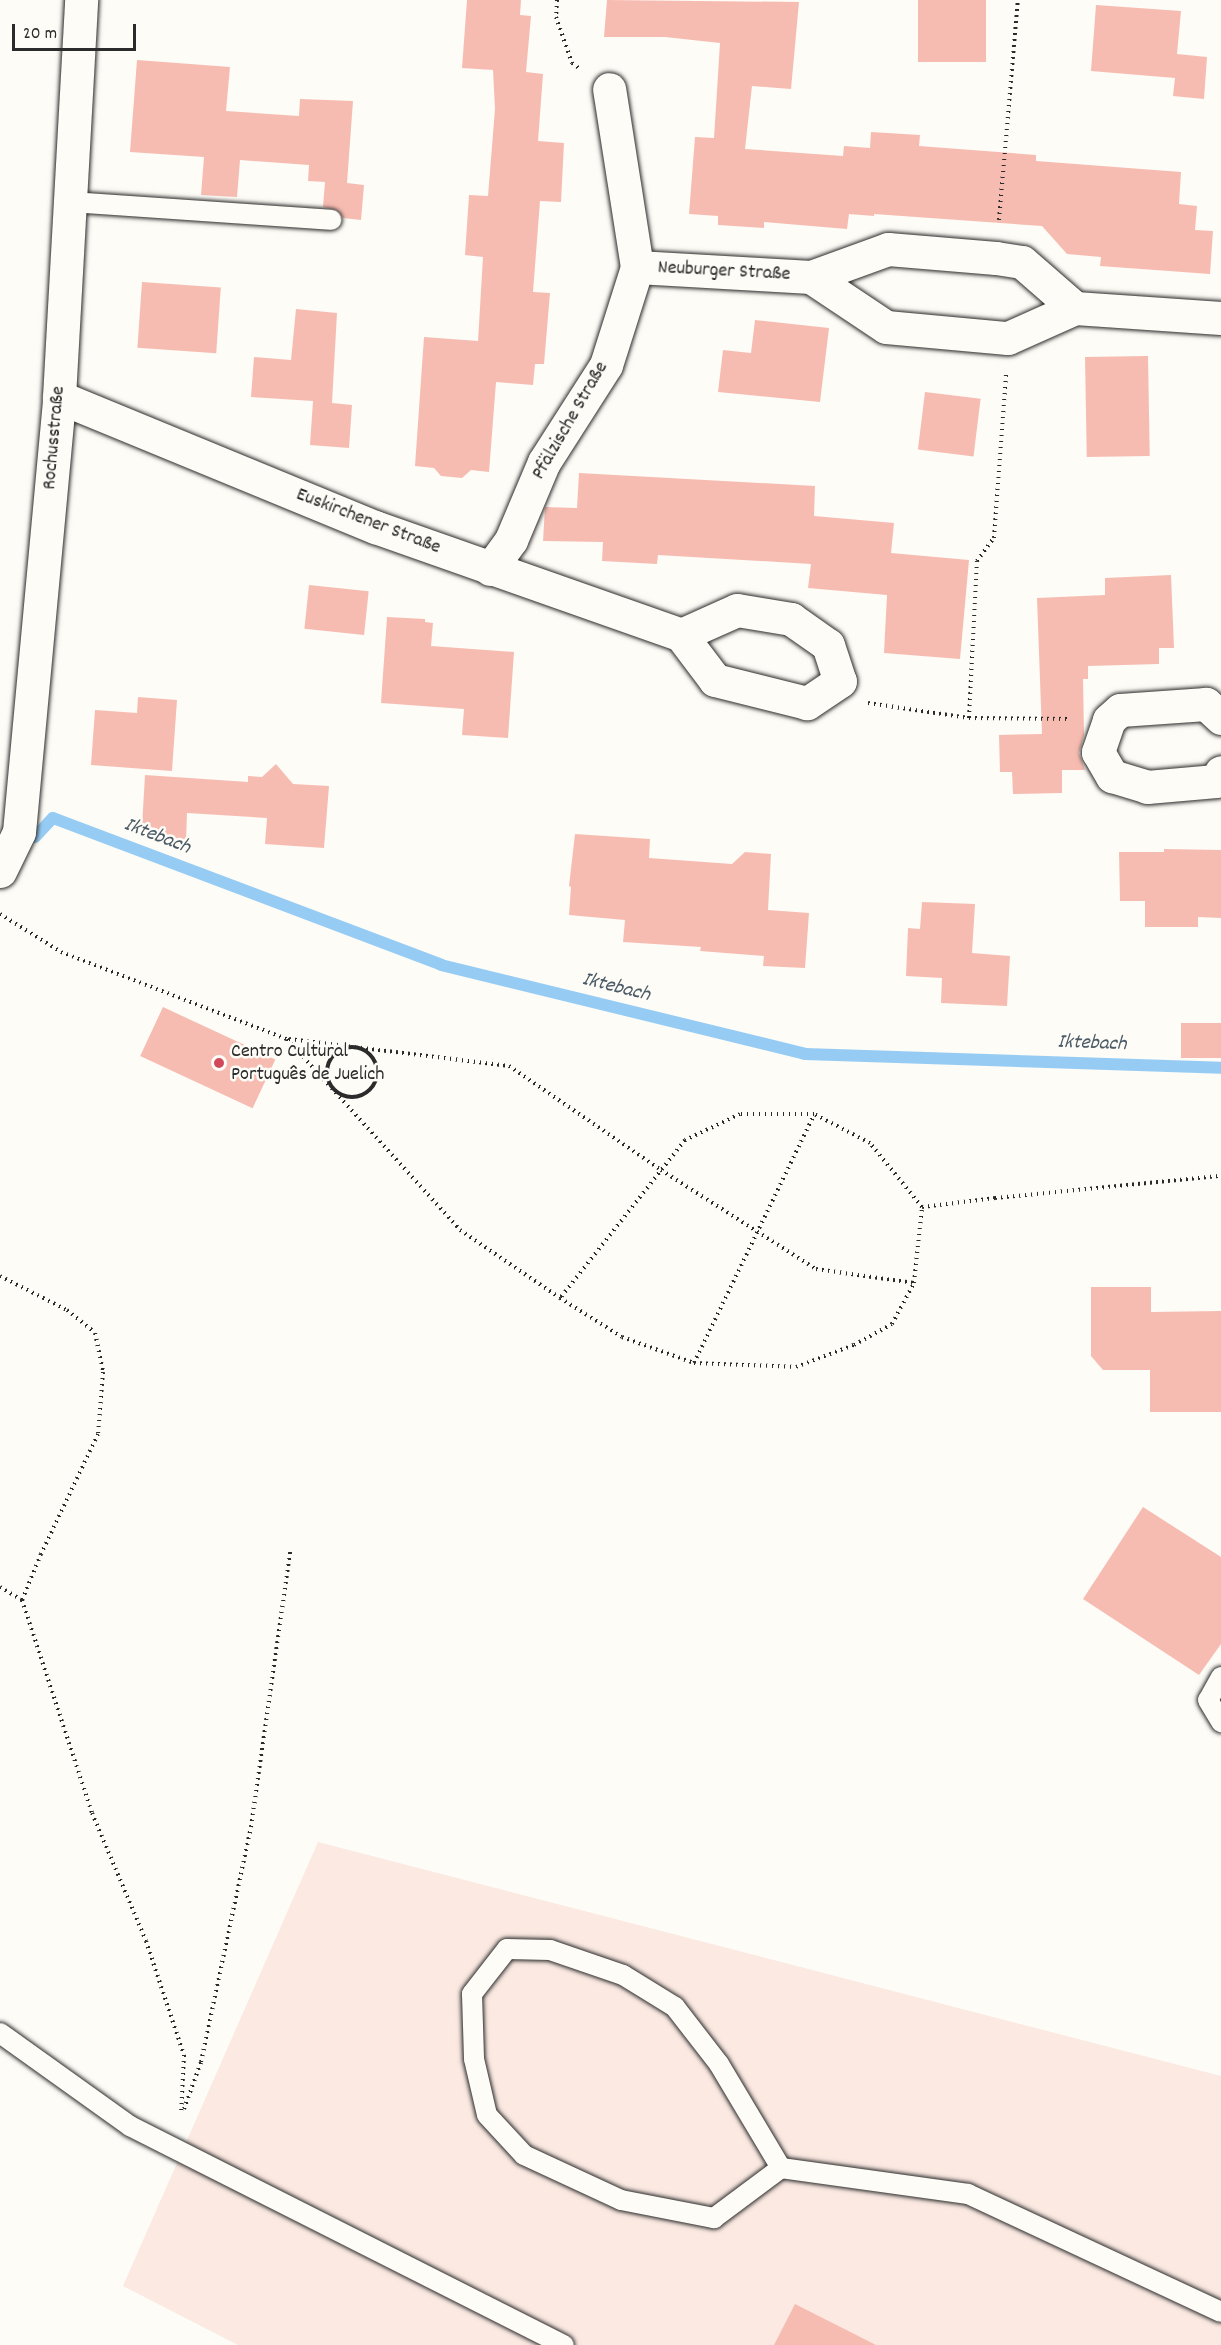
<!DOCTYPE html>
<meta charset="utf-8">
<style>
body{margin:0}
#map{position:relative;width:1221px;height:2345px;overflow:hidden;background:#fdfcf7;font-family:Dekko,sans-serif}
div>[style]{position:absolute}
.built>*{inset:0;background:#fbe9e2}
.stream>*{height:12px;margin:-6px;padding:0 6px;transform-origin:6px;border-radius:6px;background:#96ccf4}
.building>*{inset:0;background:#f7bcb1;transform-origin:0 0}
.path>*{height:4px;margin-top:-2px;transform-origin:0;background:repeating-linear-gradient(90deg,#2b2b2b 0 1.5px,transparent 0 6px)}
.path>.ring{margin:-2px;padding:0;box-sizing:content-box;background:none;border:4px solid #2b2b2b;border-radius:50%}
.roads{filter:drop-shadow(0 0 2px #2b2b2b) drop-shadow(0 0 2px #2b2b2b)}
.lane>*{height:20px;margin:-10px;padding:0 10px;transform-origin:10px;border-radius:10px;background:#fdfcf7}
.street>*{height:33px;margin:-16.5px;padding:0 16.5px;transform-origin:16.5px;border-radius:16.5px;background:#fdfcf7}
.dots>*{width:16px;height:16px;translate:-50% -50%;box-sizing:border-box;border:3px solid #fdfcf7;border-radius:50%}
span{translate:-50% -50%;white-space:nowrap;text-align:center;line-height:1.15;-webkit-text-stroke:5px #fdfcf7;paint-order:stroke}
.street-label{font-size:20px;color:#2b2b2b}
.poi-label{font-size:20px;color:#2b2b2b}
.left{translate:0 -50%;text-align:left}
.water-label{font-size:21px;color:#4b5b67;font-style:italic}
.scale{position:absolute;left:12px;top:24px;width:124px;height:27px;box-sizing:border-box;border:3px solid #2b2b2b;border-top:0;padding-left:8px;font-size:18px;line-height:21px;white-space:nowrap;color:#2b2b2b;-webkit-text-stroke:4px #fdfcf7;paint-order:stroke}
</style>
<div id="map">
<div class="built">
<div style="clip-path:polygon(318px 1842px,1221px 2076px,1221px 2345px,238px 2345px,123px 2286px)"></div>
</div>
<div class="stream">
<div style="left:35px;top:837px;width:26px;rotate:-47deg"></div>
<div style="left:53px;top:818px;width:415px;rotate:20.7deg"></div>
<div style="left:441px;top:965px;width:375px;rotate:13.7deg"></div>
<div style="left:805px;top:1054px;width:416px;rotate:1.9deg"></div>
</div>
<div class="building">
<div style="clip-path:polygon(467px 0,521px 0,520px 15px,531px 16px,526px 72px,543px 74px,538px 141px,564px 143px,561px 202px,540px 201px,533px 292px,550px 293px,544px 364px,535px 364px,533px 385px,496px 382px,489px 472px,471px 470px,462px 478px,441px 476px,434px 468px,415px 466px,424px 337px,478px 341px,483px 257px,465px 255px,469px 195px,488px 196px,495px 109px,493px 70px,462px 68px)"></div>
<div style="clip-path:polygon(607px 0,799px 2px,791px 89px,752px 86px,745px 149px,843px 156px,844px 146px,870px 148px,871px 132px,920px 135px,919px 146px,1036px 155px,1036px 161px,1181px 172px,1179px 204px,1197px 206px,1195px 230px,1213px 231px,1210px 274px,1100px 266px,1101px 257px,1067px 254px,1042px 226px,874px 214px,874px 216px,849px 214px,847px 229px,764px 222px,764px 228px,718px 225px,718px 216px,689px 214px,695px 137px,714px 138px,720px 43px,665px 37px,604px 37px)"></div>
<div style="left:918px;top:0;width:68px;height:62px"></div>
<div style="clip-path:polygon(1096px 5px,1181px 11px,1177px 54px,1207px 57px,1204px 99px,1173px 96px,1175px 78px,1091px 71px)"></div>
<div style="clip-path:polygon(137px 60px,230px 67px,226px 111px,299px 116px,300px 99px,353px 101px,347px 183px,364px 185px,361px 220px,343px 218px,337px 210px,323px 207px,325px 182px,308px 181px,309px 165px,240px 160px,237px 197px,201px 195px,204px 157px,130px 152px)"></div>
<div style="left:142px;top:282px;width:79px;height:66px;rotate:4deg"></div>
<div style="clip-path:polygon(296px 309px,337px 313px,332px 403px,352px 405px,349px 448px,310px 445px,313px 401px,251px 397px,254px 357px,291px 360px)"></div>
<div style="clip-path:polygon(755px 320px,829px 328px,820px 402px,718px 392px,723px 350px,751px 353px)"></div>
<div style="left:1148px;top:356px;width:100px;height:63px;rotate:89deg"></div>
<div style="left:925px;top:392px;width:56px;height:58px;rotate:7deg"></div>
<div style="clip-path:polygon(579px 473px,815px 486px,814px 516px,894px 523px,891px 553px,969px 560px,960px 659px,884px 653px,887px 595px,808px 588px,811px 564px,658px 555px,657px 564px,602px 561px,603px 542px,543px 541px,545px 507px,577px 508px)"></div>
<div style="clip-path:polygon(1171px 575px,1174px 648px,1159px 648px,1159px 664px,1088px 666px,1088px 679px,1083px 679px,1084px 735px,1079px 753px,1085px 770px,1062px 770px,1062px 793px,1013px 794px,1012px 772px,1000px 772px,999px 735px,1042px 734px,1037px 598px,1105px 595px,1105px 578px)"></div>
<div style="left:309px;top:585px;width:60px;height:44px;rotate:6deg"></div>
<div style="clip-path:polygon(387px 617px,425px 619px,425px 622px,433px 623px,431px 646px,514px 652px,508px 738px,462px 735px,464px 709px,381px 703px)"></div>
<div style="clip-path:polygon(138px 697px,177px 700px,172px 771px,91px 765px,95px 710px,137px 713px)"></div>
<div style="clip-path:polygon(276px 764px,293px 784px,329px 786px,324px 848px,265px 844px,267px 818px,187px 813px,186px 842px,142px 826px,145px 775px,248px 782px,248px 776px,262px 777px)"></div>
<div style="clip-path:polygon(575px 834px,650px 839px,649px 858px,732px 864px,745px 852px,771px 854px,768px 910px,809px 913px,805px 968px,763px 966px,764px 956px,700px 951px,701px 947px,623px 942px,625px 920px,569px 915px,571px 887px,569px 886px)"></div>
<div style="clip-path:polygon(1164px 849px,1221px 850px,1221px 918px,1198px 917px,1198px 927px,1145px 927px,1145px 901px,1120px 901px,1119px 852px,1164px 852px)"></div>
<div style="clip-path:polygon(922px 902px,975px 904px,972px 953px,1010px 956px,1007px 1006px,941px 1003px,942px 978px,906px 976px,908px 928px,920px 929px)"></div>
<div style="left:163px;top:1007px;width:124px;height:54px;rotate:25deg"></div>
<div style="left:1221px;top:1023px;width:35px;height:40px;rotate:90deg"></div>
<div style="clip-path:polygon(1091px 1287px,1151px 1287px,1151px 1312px,1221px 1311px,1221px 1412px,1150px 1412px,1150px 1370px,1103px 1370px,1091px 1356px)"></div>
<div style="clip-path:polygon(1143px 1507px,1221px 1557px,1221px 1644px,1199px 1675px,1083px 1599px)"></div>
<div style="clip-path:polygon(795px 2304px,876px 2345px,774px 2345px)"></div>
</div>
<div class="path">
<div style="left:557px;top:0;width:17px;rotate:93deg"></div>
<div style="left:556px;top:17px;width:49px;rotate:70.8deg"></div>
<div style="left:572px;top:63px;width:9px;rotate:36deg"></div>
<div style="left:999px;top:220px;width:221px;rotate:-85.1deg"></div>
<div style="left:868px;top:703px;width:102px;rotate:8.4deg"></div>
<div style="left:969px;top:718px;width:101px;rotate:0.6deg"></div>
<div style="left:969px;top:718px;width:157px;rotate:-87.1deg"></div>
<div style="left:977px;top:561px;width:29px;rotate:-54deg"></div>
<div style="left:994px;top:538px;width:164px;rotate:-85.8deg"></div>
<div style="left:0;top:914px;width:72px;rotate:31.9deg"></div>
<div style="left:61px;top:952px;width:242px;rotate:21.1deg"></div>
<div style="left:287px;top:1039px;width:258px;rotate:47.8deg"></div>
<div style="left:460px;top:1230px;width:121px;rotate:34.2deg"></div>
<div style="left:560px;top:1298px;width:73px;rotate:32.2deg"></div>
<div style="left:622px;top:1337px;width:77px;rotate:19.9deg"></div>
<div style="left:694px;top:1363px;width:102px;rotate:2.2deg"></div>
<div style="left:796px;top:1367px;width:62px;rotate:-20.8deg"></div>
<div style="left:854px;top:1345px;width:43px;rotate:-28.9deg"></div>
<div style="left:892px;top:1324px;width:47px;rotate:-61.8deg"></div>
<div style="left:914px;top:1283px;width:76px;rotate:-84deg"></div>
<div style="left:922px;top:1207px;width:82px;rotate:-129.1deg"></div>
<div style="left:870px;top:1143px;width:63px;rotate:-152.6deg"></div>
<div style="left:814px;top:1114px;width:74px;rotate:180deg"></div>
<div style="left:740px;top:1114px;width:61px;rotate:154.7deg"></div>
<div style="left:685px;top:1140px;width:201px;rotate:128.3deg"></div>
<div style="left:289px;top:1039px;width:222px;rotate:7deg"></div>
<div style="left:509px;top:1066px;width:184px;rotate:34.4deg"></div>
<div style="left:661px;top:1170px;width:184px;rotate:32.6deg"></div>
<div style="left:816px;top:1269px;width:99px;rotate:8.1deg"></div>
<div class="ring" style="left:327px;top:1047px;width:46px;height:46px"></div>
<div style="left:922px;top:1207px;width:74px;rotate:-7deg"></div>
<div style="left:995px;top:1198px;width:227px;rotate:-5.6deg"></div>
<div style="left:0;top:1276px;width:75px;rotate:26.9deg"></div>
<div style="left:67px;top:1310px;width:36px;rotate:39deg"></div>
<div style="left:95px;top:1333px;width:40px;rotate:78deg"></div>
<div style="left:103px;top:1372px;width:62px;rotate:94.6deg"></div>
<div style="left:98px;top:1434px;width:133px;rotate:115.4deg"></div>
<div style="left:41px;top:1554px;width:50px;rotate:112.4deg"></div>
<div style="left:22px;top:1600px;width:224px;rotate:71.8deg"></div>
<div style="left:92px;top:1813px;width:139px;rotate:67.1deg"></div>
<div style="left:146px;top:1941px;width:120px;rotate:71.6deg"></div>
<div style="left:184px;top:2055px;width:59px;rotate:92.9deg"></div>
<div style="left:694px;top:1363px;width:276px;rotate:-64.2deg"></div>
<div style="left:0;top:1587px;width:26px;rotate:31deg"></div>
<div style="left:184px;top:2109px;width:50px;rotate:-70.1deg"></div>
<div style="left:201px;top:2062px;width:240px;rotate:-78deg"></div>
<div style="left:251px;top:1827px;width:278px;rotate:-81.9deg"></div>
</div>
<div class="roads">
<div class="lane">
<div style="left:70px;top:202px;width:262px;rotate:3.9deg"></div>
<div style="left:1221px;top:1677px;width:26px;rotate:119deg"></div>
<div style="left:1208px;top:1700px;width:26px;rotate:59deg"></div>
<div style="left:0;top:2033px;width:160px;rotate:35.6deg"></div>
<div style="left:130px;top:2126px;width:486px;rotate:26.8deg"></div>
<div style="left:781px;top:2168px;width:121px;rotate:-120.8deg"></div>
<div style="left:719px;top:2064px;width:72px;rotate:-127.7deg"></div>
<div style="left:675px;top:2007px;width:61px;rotate:-148.4deg"></div>
<div style="left:623px;top:1975px;width:77px;rotate:-161.1deg"></div>
<div style="left:550px;top:1950px;width:43px;rotate:-178.7deg"></div>
<div style="left:507px;top:1949px;width:57px;rotate:127.9deg"></div>
<div style="left:472px;top:1994px;width:65px;rotate:88.2deg"></div>
<div style="left:474px;top:2059px;width:57px;rotate:76.9deg"></div>
<div style="left:487px;top:2115px;width:54px;rotate:47.2deg"></div>
<div style="left:524px;top:2155px;width:107px;rotate:24.9deg"></div>
<div style="left:621px;top:2200px;width:95px;rotate:11deg"></div>
<div style="left:714px;top:2218px;width:84px;rotate:-36.7deg"></div>
<div style="left:781px;top:2168px;width:189px;rotate:7.9deg"></div>
<div style="left:968px;top:2194px;width:279px;rotate:25deg"></div>
</div>
<div class="street">
<div style="left:637px;top:267px;width:174px;rotate:3.3deg"></div>
<div style="left:811px;top:277px;width:82px;rotate:-20deg"></div>
<div style="left:888px;top:249px;width:108px;rotate:4.8deg"></div>
<div style="left:996px;top:258px;width:26px;rotate:9deg"></div>
<div style="left:1022px;top:262px;width:70px;rotate:41deg"></div>
<div style="left:1075px;top:308px;width:146px;rotate:3.9deg"></div>
<div style="left:811px;top:277px;width:90px;rotate:33.7deg"></div>
<div style="left:886px;top:327px;width:122px;rotate:5.2deg"></div>
<div style="left:1008px;top:338px;width:73px;rotate:-24.1deg"></div>
<div style="left:59px;top:397px;width:342px;rotate:22.4deg"></div>
<div style="left:375px;top:527px;width:324px;rotate:19.4deg"></div>
<div style="left:681px;top:635px;width:61px;rotate:-24.1deg"></div>
<div style="left:737px;top:610px;width:55px;rotate:9.5deg"></div>
<div style="left:791px;top:619px;width:45px;rotate:35.1deg"></div>
<div style="left:828px;top:645px;width:38px;rotate:72deg"></div>
<div style="left:840px;top:681px;width:40px;rotate:146deg"></div>
<div style="left:807px;top:703px;width:95px;rotate:-166deg"></div>
<div style="left:715px;top:680px;width:56px;rotate:-127.1deg"></div>
<div style="left:490px;top:569px;width:36px;rotate:-54deg"></div>
<div style="left:511px;top:540px;width:85px;rotate:-67.1deg"></div>
<div style="left:544px;top:462px;width:115px;rotate:-57.4deg"></div>
<div style="left:606px;top:365px;width:103px;rotate:-72.4deg"></div>
<div style="left:637px;top:267px;width:180px;rotate:-98.9deg"></div>
<div style="left:1221px;top:718px;width:21px;rotate:-137deg"></div>
<div style="left:1206px;top:704px;width:86px;rotate:176deg"></div>
<div style="left:1120px;top:710px;width:15px;rotate:138deg"></div>
<div style="left:1109px;top:720px;width:34px;rotate:109deg"></div>
<div style="left:1098px;top:752px;width:28px;rotate:60deg"></div>
<div style="left:1112px;top:776px;width:37px;rotate:17deg"></div>
<div style="left:1147px;top:787px;width:69px;rotate:-5deg"></div>
<div style="left:1216px;top:781px;width:10px;rotate:-61deg"></div>
<div style="left:0;top:871px;width:43px;rotate:-64deg"></div>
<div style="left:19px;top:832px;width:437px;rotate:-84.7deg"></div>
<div style="left:59px;top:397px;width:398px;rotate:-86.8deg"></div>
</div>
</div>
<div class="dots">
<div style="left:219px;top:1063px;background:#d1495b"></div>
</div>
<div class="street-label">
<span style="left:724px;top:272px;rotate:3deg">Neuburger Straße</span>
<span style="left:571px;top:421px;rotate:-60deg">Pfälzische Straße</span>
<span style="left:55px;top:438px;rotate:-85deg">Rochusstraße</span>
<span style="left:368px;top:522px;rotate:21deg">Euskirchener Straße</span>
</div>
<div class="poi-label">
<span class="left" style="left:231px;top:1064px">Centro Cultural<br>Português de Juelich</span>
</div>
<div class="water-label">
<span style="left:157px;top:837px;rotate:21deg">Iktebach</span>
<span style="left:616px;top:988px;rotate:14deg">Iktebach</span>
<span style="left:1092px;top:1044px;rotate:2deg">Iktebach</span>
</div>
<div class="scale">20 m</div>
</div>
